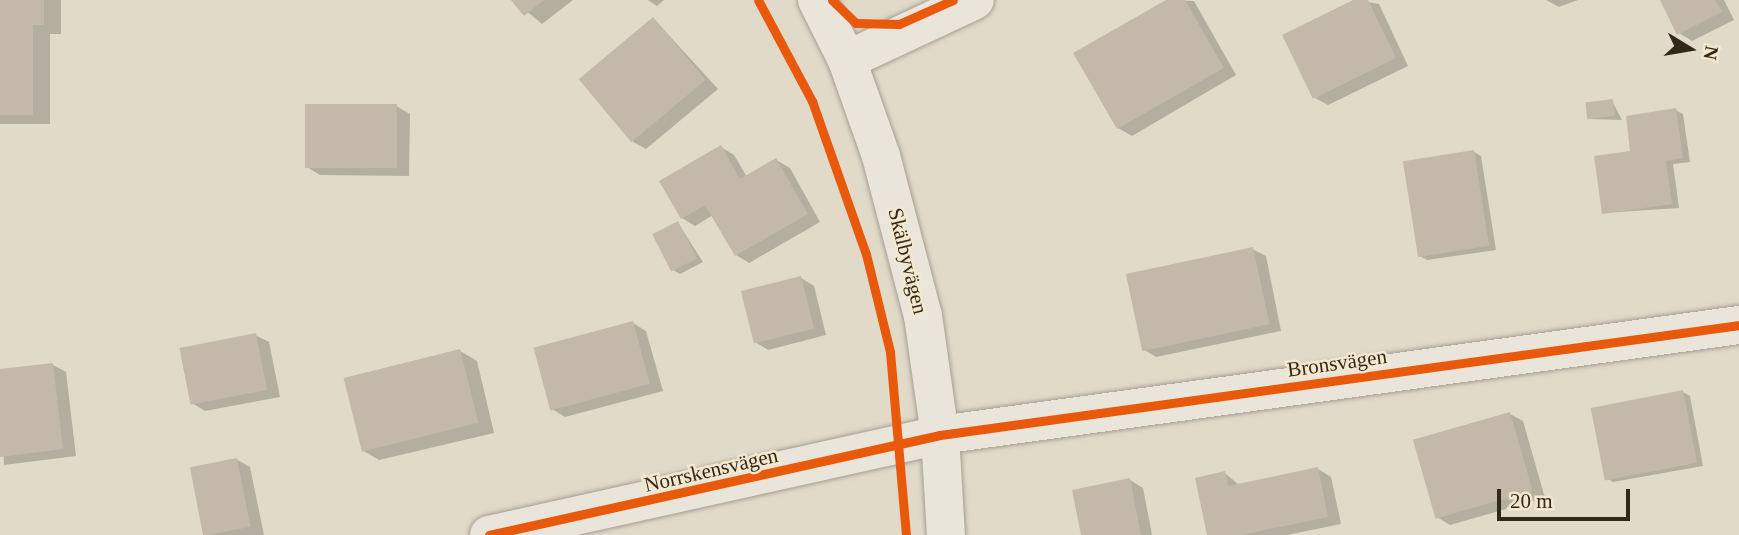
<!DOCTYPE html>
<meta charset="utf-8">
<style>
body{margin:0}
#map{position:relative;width:1739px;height:535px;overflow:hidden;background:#e1dac9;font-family:Georgia,serif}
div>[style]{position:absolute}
.shadow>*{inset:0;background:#0003}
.building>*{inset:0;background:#c4b8aa;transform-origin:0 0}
.roads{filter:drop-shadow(0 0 2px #a69f93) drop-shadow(0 0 2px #a69f93)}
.minor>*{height:38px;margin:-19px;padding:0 19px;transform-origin:19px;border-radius:19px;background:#eae5da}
.tertiary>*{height:38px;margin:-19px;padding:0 19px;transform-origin:19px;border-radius:19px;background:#eae5da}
.cycleway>*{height:9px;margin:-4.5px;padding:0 4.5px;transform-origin:4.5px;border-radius:4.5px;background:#e8590c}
span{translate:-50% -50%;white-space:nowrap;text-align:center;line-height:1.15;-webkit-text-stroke:5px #f3e8ce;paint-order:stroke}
.street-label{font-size:21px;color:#33271c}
.north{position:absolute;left:1655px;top:14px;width:70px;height:70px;-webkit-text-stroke:5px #f3e8ce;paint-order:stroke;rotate:101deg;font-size:19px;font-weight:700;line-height:28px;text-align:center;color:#33271c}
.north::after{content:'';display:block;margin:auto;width:24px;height:32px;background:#33271c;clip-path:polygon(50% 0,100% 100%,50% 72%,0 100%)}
.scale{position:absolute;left:1497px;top:489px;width:133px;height:32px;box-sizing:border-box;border:4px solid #33271c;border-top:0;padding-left:9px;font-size:21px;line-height:24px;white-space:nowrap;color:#33271c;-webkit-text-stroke:5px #f3e8ce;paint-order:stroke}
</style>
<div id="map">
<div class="shadow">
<div style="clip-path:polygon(0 0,61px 0,61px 34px,50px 34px,50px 124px,0 124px)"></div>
<div style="clip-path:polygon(513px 0,573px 0,542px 24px)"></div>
<div style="clip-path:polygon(648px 0,664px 0,657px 6px)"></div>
<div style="clip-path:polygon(1170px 0,1194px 1px,1236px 75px,1132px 136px,1118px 128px)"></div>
<div style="clip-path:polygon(1357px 0,1379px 4px,1408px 66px,1328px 105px,1315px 98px)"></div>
<div style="clip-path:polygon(1546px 0,1578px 0,1559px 7px)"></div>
<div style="clip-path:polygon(1662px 0,1724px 0,1734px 20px,1692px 41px,1679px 33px)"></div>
<div style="clip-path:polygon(654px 19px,718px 89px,646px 149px,633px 142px)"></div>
<div style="clip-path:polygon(1612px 101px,1622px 120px,1590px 119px)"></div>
<div style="clip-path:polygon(396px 106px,410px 114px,409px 176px,320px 175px,307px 167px)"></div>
<div style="clip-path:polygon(1675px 110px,1683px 114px,1690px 162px,1673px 164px,1679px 208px,1604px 213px,1632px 153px)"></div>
<div style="clip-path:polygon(721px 147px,734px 155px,747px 177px,776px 160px,790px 168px,820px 222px,749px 263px,736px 255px,713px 215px,695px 226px,682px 218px)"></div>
<div style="clip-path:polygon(1474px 152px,1481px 156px,1496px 250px,1427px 260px,1420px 256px)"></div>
<div style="clip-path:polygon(678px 223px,703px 262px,680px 274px,673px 270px)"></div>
<div style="clip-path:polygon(1252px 249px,1266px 256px,1281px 331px,1156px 357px,1143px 349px)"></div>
<div style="clip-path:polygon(801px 278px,814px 286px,826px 335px,768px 350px,755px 342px)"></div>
<div style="clip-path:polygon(633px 323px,646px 331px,663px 391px,565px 417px,552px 409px)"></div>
<div style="clip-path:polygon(255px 335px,269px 342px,280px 397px,205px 411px,192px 403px)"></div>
<div style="clip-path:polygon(460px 351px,477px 361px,494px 433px,379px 460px,362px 450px)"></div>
<div style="clip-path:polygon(53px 365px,66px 372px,76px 456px,4px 465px,0 371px)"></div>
<div style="clip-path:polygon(1683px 392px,1690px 396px,1703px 466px,1613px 482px,1606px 478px)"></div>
<div style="clip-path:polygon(1510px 414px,1523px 421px,1545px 498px,1450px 525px,1437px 517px)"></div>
<div style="clip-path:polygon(236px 459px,250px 467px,264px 535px,206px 535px,192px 468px)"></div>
<div style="clip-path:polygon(1318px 469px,1331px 477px,1341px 524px,1287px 535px,1209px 535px,1225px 473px,1239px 485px)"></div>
<div style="clip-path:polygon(1130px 480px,1143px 488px,1152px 535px,1083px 535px)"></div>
</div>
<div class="building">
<div style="clip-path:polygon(0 0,44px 0,44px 25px,33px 25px,33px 115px,0 115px)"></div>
<div style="clip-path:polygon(511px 0,544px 0,524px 16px)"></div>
<div style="clip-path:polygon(1166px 0,1185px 0,1224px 68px,1117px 129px,1073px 53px)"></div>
<div style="clip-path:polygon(1353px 0,1368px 0,1396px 58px,1313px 99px,1282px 35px)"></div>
<div style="clip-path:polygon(1660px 0,1715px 0,1722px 12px,1677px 35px)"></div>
<div style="left:653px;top:17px;width:82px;height:97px;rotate:50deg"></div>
<div style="left:1613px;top:99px;width:17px;height:28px;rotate:83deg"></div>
<div style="left:305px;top:104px;width:92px;height:64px"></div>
<div style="clip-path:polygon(1676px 108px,1683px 158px,1666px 161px,1672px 204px,1602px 214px,1594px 156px,1630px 151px,1626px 116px)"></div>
<div style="clip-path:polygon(721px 145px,740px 179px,776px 158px,808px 214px,735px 256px,705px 205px,681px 219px,659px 181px)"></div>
<div style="left:1474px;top:150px;width:97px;height:72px;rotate:81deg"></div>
<div style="left:678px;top:221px;width:42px;height:29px;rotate:63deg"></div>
<div style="left:1253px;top:247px;width:79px;height:130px;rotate:78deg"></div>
<div style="left:801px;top:276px;width:54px;height:62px;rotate:76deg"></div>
<div style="left:633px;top:321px;width:65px;height:103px;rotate:75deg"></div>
<div style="left:256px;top:333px;width:58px;height:78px;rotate:79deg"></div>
<div style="left:460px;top:349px;width:76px;height:120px;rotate:76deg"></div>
<div style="clip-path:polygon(53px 363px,63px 449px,0 457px,0 369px)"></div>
<div style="left:1683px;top:390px;width:74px;height:94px;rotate:79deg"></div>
<div style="left:1510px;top:412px;width:82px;height:101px;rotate:74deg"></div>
<div style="left:237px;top:458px;width:70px;height:48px;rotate:79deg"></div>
<div style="clip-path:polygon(1318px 467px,1328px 517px,1241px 535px,1207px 535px,1195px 478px,1225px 471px,1228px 486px)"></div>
<div style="clip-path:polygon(1130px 478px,1141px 535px,1081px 535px,1072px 490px)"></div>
</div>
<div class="roads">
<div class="minor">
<div style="left:847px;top:60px;width:141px;rotate:-25.1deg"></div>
<div style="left:489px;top:535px;width:462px;rotate:-12.5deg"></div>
<div style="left:940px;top:435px;width:807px;rotate:-7.84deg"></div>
</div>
<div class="tertiary">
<div style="left:817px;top:0;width:67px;rotate:63.4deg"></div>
<div style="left:847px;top:60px;width:102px;rotate:70.5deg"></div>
<div style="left:881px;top:156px;width:165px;rotate:75.3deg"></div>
<div style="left:923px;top:316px;width:120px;rotate:81.9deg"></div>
<div style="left:940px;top:435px;width:100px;rotate:86.6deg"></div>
</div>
</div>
<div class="cycleway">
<div style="left:758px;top:0;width:115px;rotate:61.9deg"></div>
<div style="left:812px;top:101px;width:162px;rotate:70.6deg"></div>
<div style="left:866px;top:254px;width:101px;rotate:76.2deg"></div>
<div style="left:890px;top:352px;width:184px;rotate:85deg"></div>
<div style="left:832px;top:0;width:33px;rotate:44deg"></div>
<div style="left:856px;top:23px;width:43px;rotate:1.3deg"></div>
<div style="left:899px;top:24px;width:59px;rotate:-24deg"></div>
<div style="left:489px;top:535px;width:462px;rotate:-12.5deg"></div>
<div style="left:940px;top:435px;width:807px;rotate:-7.84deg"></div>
</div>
<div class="street-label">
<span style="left:908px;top:261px;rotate:76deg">Skälbyvägen</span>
<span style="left:1337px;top:363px;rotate:-8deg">Bronsvägen</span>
<span style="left:711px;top:470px;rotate:-13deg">Norrskensvägen</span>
</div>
<div class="north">N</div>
<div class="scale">20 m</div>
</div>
